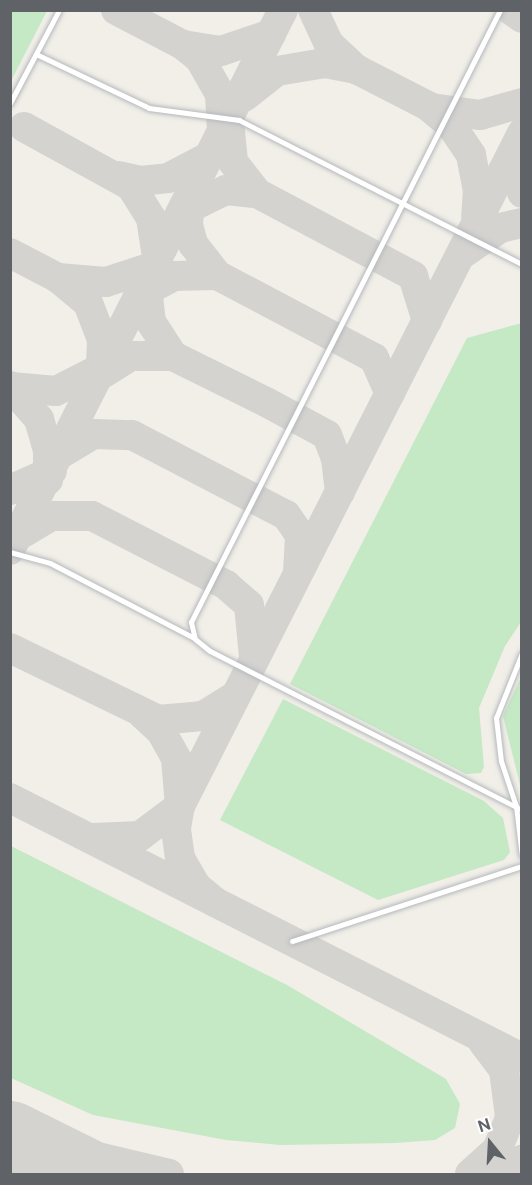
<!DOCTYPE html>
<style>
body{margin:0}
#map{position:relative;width:532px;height:1185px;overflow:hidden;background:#f1efe8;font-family:"Public Sans",sans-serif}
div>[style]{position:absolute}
.green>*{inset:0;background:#c5e8c5}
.taxiway>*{height:30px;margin:-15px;padding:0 15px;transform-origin:15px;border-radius:15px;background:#d4d3d0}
.runway>*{height:74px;margin:-37px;padding:0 37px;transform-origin:37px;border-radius:37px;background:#d4d3d0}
.roads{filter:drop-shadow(0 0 2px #b5b8bc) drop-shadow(0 0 2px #b5b8bc)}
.service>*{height:5px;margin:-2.5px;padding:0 2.5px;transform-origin:2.5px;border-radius:2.5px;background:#fff}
span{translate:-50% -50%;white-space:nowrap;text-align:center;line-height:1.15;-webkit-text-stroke:5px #fff;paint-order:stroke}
.frame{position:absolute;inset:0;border:12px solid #5f6368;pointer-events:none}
.north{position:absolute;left:460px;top:1113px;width:60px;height:60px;-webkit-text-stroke:4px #fff;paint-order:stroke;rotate:342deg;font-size:16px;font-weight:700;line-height:24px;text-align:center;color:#5f6368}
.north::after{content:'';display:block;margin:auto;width:21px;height:27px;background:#5f6368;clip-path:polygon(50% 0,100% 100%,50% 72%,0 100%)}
</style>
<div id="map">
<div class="green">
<div style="clip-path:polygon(11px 10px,47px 11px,11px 81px,10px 11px)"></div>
<div style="clip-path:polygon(522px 323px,521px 622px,505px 646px,479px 708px,484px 767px,481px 773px,466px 774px,290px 684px,467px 338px)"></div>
<div style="clip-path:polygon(521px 677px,521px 789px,503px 716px)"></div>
<div style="clip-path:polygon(283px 699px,484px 801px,503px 818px,510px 852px,504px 860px,378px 900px,220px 820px)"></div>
<div style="clip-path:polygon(11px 846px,287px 985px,446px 1079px,460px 1104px,455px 1128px,435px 1140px,395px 1143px,280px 1145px,226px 1140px,93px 1115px,11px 1078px)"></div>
</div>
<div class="taxiway">
<div style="left:116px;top:10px;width:76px;rotate:27.6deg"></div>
<div style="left:183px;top:45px;width:22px;rotate:39deg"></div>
<div style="left:200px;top:59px;width:40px;rotate:60.3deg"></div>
<div style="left:220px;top:94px;width:38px;rotate:87deg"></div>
<div style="left:313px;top:10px;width:38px;rotate:65deg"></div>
<div style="left:329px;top:44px;width:37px;rotate:43deg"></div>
<div style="left:511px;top:10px;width:14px;rotate:36deg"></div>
<div style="left:183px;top:45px;width:38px;rotate:9deg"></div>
<div style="left:221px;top:51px;width:53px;rotate:-18.8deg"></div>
<div style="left:244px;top:97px;width:42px;rotate:-38.2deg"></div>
<div style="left:277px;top:71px;width:49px;rotate:-9.5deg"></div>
<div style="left:325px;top:63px;width:32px;rotate:11deg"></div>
<div style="left:356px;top:69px;width:81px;rotate:27.2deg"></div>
<div style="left:428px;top:106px;width:30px;rotate:40deg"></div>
<div style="left:451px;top:125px;width:36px;rotate:56deg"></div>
<div style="left:471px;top:155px;width:36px;rotate:79deg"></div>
<div style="left:478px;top:190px;width:27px;rotate:94deg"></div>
<div style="left:432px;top:108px;width:49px;rotate:8.3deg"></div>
<div style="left:480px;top:115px;width:44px;rotate:-15.9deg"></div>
<div style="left:229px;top:122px;width:40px;rotate:84.3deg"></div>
<div style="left:233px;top:162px;width:39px;rotate:52deg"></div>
<div style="left:24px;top:127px;width:122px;rotate:28.9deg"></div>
<div style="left:131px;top:186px;width:38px;rotate:58deg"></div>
<div style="left:151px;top:218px;width:46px;rotate:81.2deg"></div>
<div style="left:518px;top:146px;width:47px;rotate:85.1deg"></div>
<div style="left:119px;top:176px;width:23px;rotate:13deg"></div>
<div style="left:141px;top:181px;width:27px;rotate:-6deg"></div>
<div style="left:168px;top:178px;width:50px;rotate:-27.6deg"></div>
<div style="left:190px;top:201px;width:24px;rotate:95deg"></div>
<div style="left:188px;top:225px;width:20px;rotate:75deg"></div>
<div style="left:193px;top:244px;width:39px;rotate:52deg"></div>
<div style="left:185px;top:210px;width:46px;rotate:-26deg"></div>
<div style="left:226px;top:190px;width:31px;rotate:6deg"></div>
<div style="left:257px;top:193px;width:177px;rotate:28deg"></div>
<div style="left:413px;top:276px;width:47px;rotate:72.7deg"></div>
<div style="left:465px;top:252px;width:42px;rotate:-34.4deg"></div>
<div style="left:500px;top:228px;width:23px;rotate:-13deg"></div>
<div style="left:10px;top:253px;width:54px;rotate:27.5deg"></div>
<div style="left:58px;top:278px;width:39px;rotate:40deg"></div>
<div style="left:88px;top:303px;width:39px;rotate:69deg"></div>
<div style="left:102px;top:339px;width:33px;rotate:92deg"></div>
<div style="left:58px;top:278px;width:48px;rotate:4.8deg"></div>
<div style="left:106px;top:282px;width:55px;rotate:-18.1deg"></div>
<div style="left:147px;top:286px;width:36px;rotate:84deg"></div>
<div style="left:151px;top:322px;width:40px;rotate:57.1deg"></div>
<div style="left:144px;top:292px;width:34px;rotate:-28deg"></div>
<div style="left:174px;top:276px;width:43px;rotate:-1.3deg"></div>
<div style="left:217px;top:275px;width:178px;rotate:27.9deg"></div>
<div style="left:374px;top:358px;width:39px;rotate:66deg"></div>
<div style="left:102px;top:374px;width:34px;rotate:-32deg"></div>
<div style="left:131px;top:356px;width:42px"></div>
<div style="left:173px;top:356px;width:104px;rotate:26.3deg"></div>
<div style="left:266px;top:402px;width:69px;rotate:28.4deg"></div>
<div style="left:327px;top:435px;width:26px;rotate:69deg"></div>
<div style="left:336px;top:459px;width:33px;rotate:83deg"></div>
<div style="left:10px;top:386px;width:44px;rotate:48.7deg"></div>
<div style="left:39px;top:419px;width:32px;rotate:74deg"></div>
<div style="left:48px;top:450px;width:30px;rotate:90deg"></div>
<div style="left:11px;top:387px;width:45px;rotate:5.1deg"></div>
<div style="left:56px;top:391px;width:57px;rotate:-27deg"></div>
<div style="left:62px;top:453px;width:37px;rotate:-31deg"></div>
<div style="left:94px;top:434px;width:38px;rotate:2deg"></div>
<div style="left:132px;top:435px;width:174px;rotate:27.5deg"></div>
<div style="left:286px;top:515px;width:24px;rotate:55deg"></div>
<div style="left:300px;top:535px;width:34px;rotate:93deg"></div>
<div style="left:10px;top:490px;width:46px;rotate:-24.3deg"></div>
<div style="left:18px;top:536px;width:39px;rotate:-31deg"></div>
<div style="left:51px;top:516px;width:41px"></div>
<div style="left:92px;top:516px;width:151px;rotate:27.2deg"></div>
<div style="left:226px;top:585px;width:30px;rotate:41deg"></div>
<div style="left:249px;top:605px;width:52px;rotate:84.5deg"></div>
<div style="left:10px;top:550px;width:605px;rotate:-63.18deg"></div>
<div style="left:10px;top:648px;width:165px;rotate:25.9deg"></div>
<div style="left:158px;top:720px;width:45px;rotate:-5.1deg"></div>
<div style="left:203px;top:716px;width:38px;rotate:-32deg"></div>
<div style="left:10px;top:798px;width:574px;rotate:26.92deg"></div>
<div style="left:94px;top:838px;width:46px;rotate:-2.5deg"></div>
<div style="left:140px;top:836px;width:50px;rotate:-36.9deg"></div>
<div style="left:180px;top:806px;width:48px;rotate:-94.8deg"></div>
<div style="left:176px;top:758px;width:31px;rotate:-119deg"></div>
<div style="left:161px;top:731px;width:24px;rotate:-138deg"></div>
<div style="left:215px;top:902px;width:25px;rotate:-140deg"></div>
<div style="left:196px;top:886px;width:32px;rotate:-120deg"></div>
<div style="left:180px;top:858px;width:30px;rotate:-98deg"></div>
<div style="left:176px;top:828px;width:22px;rotate:-80deg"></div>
<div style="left:180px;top:806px;width:755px;rotate:-63.06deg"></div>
<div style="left:10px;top:1128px;width:54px;rotate:21.8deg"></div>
<div style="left:60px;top:1148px;width:112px;rotate:13.4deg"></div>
<div style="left:10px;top:1173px;width:27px;rotate:-15deg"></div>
<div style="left:36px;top:1166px;width:37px;rotate:5deg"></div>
<div style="left:470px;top:1174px;width:36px;rotate:-42deg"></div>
<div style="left:497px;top:1150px;width:35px;rotate:-68deg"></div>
<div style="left:510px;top:1117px;width:47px;rotate:-97.3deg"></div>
<div style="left:504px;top:1070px;width:35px;rotate:-127deg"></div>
<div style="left:490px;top:1174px;width:35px;rotate:-24deg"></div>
</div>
<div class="runway">
<div style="left:10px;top:1138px;width:81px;rotate:26.3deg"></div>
</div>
<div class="roads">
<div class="service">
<div style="left:500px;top:10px;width:686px;rotate:116.79deg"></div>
<div style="left:191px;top:622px;width:17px;rotate:77deg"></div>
<div style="left:195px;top:639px;width:19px;rotate:39deg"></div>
<div style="left:210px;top:651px;width:350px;rotate:27deg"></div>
<div style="left:36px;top:54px;width:125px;rotate:25.5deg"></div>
<div style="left:149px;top:108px;width:91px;rotate:7.6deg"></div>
<div style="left:239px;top:120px;width:318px;rotate:27deg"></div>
<div style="left:10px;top:103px;width:105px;rotate:-62.2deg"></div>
<div style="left:10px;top:552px;width:41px;rotate:15.4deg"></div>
<div style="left:50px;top:563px;width:162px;rotate:27.5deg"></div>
<div style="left:522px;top:653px;width:70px;rotate:111.8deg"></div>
<div style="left:496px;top:718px;width:43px;rotate:83.4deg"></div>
<div style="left:501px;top:761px;width:47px;rotate:71.6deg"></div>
<div style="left:516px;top:806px;width:50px;rotate:83.2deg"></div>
<div style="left:292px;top:941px;width:242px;rotate:-18.1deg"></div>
</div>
</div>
<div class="frame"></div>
<div class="north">N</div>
</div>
